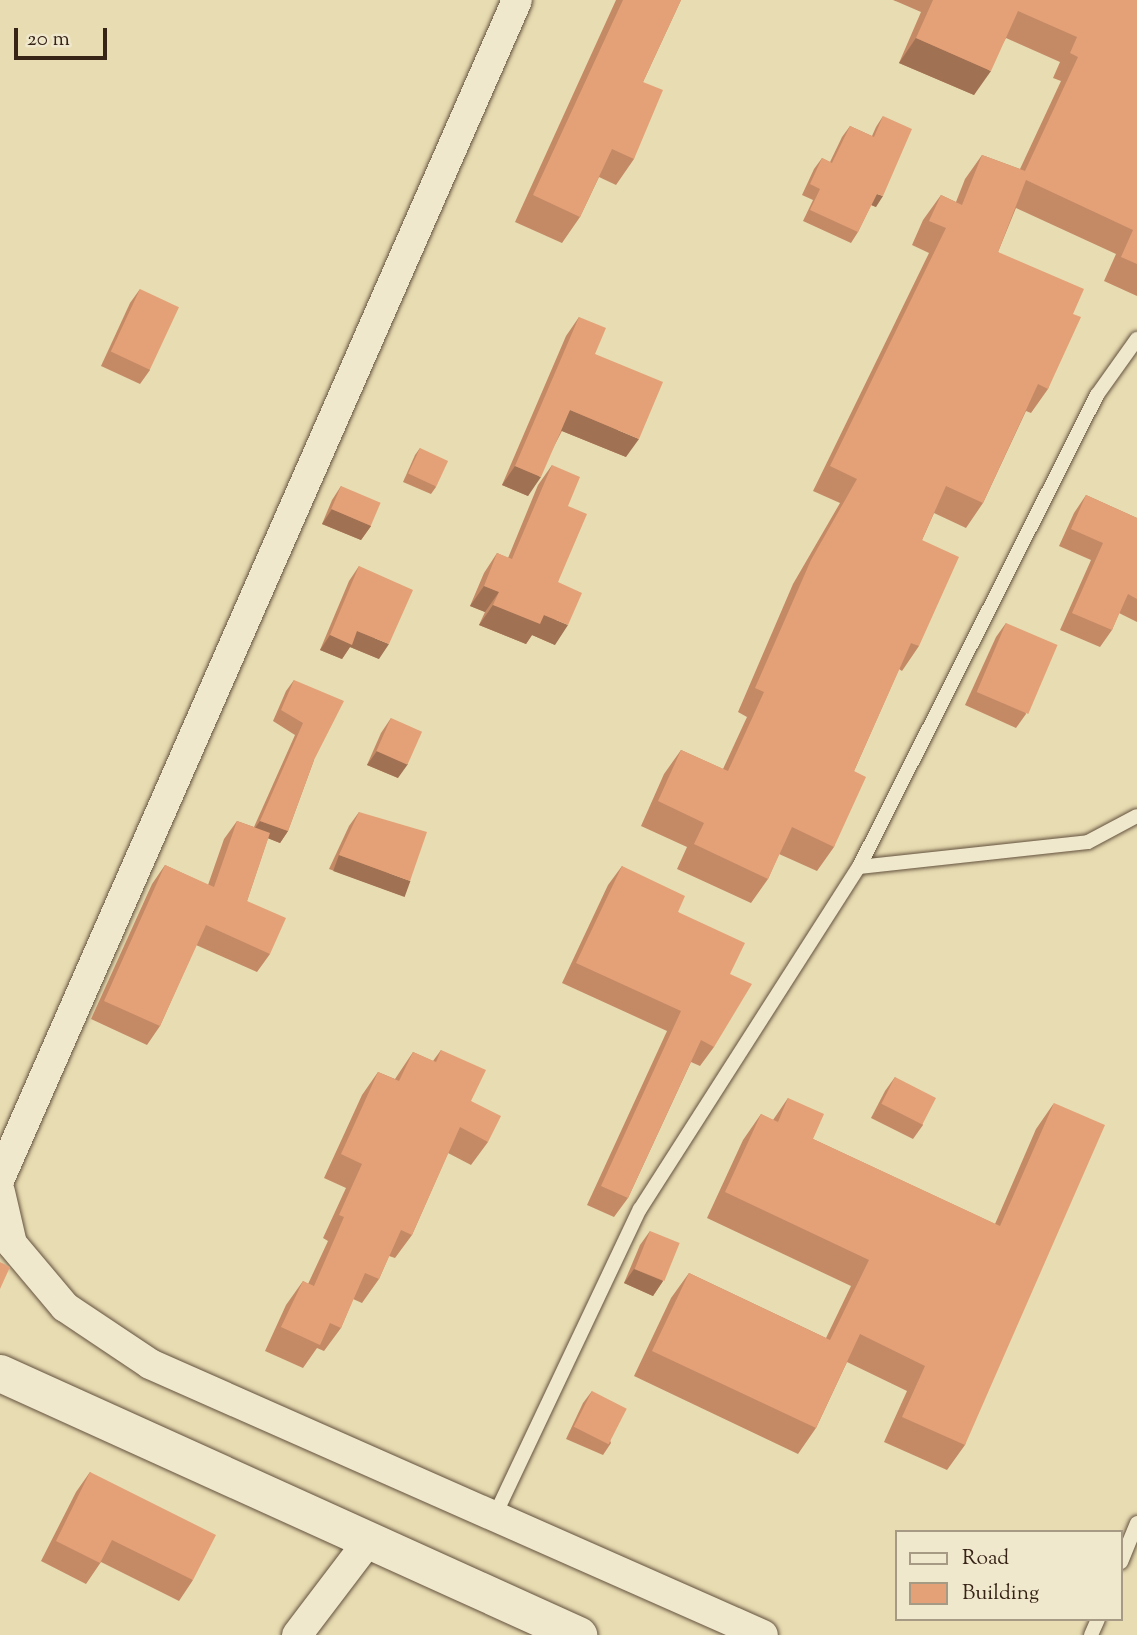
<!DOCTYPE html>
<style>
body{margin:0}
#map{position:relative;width:1137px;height:1635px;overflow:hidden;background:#e8dcb2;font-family:"Sorts Mill Goudy",serif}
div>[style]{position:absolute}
.roads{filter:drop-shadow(0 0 2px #63523e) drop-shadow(0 0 2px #63523e)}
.service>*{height:14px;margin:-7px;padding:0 7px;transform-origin:7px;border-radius:7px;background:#f0e8cd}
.minor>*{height:30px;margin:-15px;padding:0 15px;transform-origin:15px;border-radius:15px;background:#f0e8cd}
.tertiary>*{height:37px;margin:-18.5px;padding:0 18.5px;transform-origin:18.5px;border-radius:18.5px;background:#f0e8cd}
.wall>*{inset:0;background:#c48a66}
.shaded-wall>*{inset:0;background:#a07153;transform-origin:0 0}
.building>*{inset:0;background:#e4a177;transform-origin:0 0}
span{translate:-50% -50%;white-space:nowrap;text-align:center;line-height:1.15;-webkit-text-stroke:5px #f0e8cd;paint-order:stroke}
.legend{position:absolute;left:895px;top:1530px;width:228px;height:91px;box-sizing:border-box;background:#f0e8cd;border:2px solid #a69a84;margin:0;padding:9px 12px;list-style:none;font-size:21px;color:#372417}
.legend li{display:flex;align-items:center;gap:14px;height:35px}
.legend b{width:35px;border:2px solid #a69a84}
.scale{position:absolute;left:14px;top:28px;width:93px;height:32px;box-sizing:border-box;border:4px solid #372417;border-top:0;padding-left:9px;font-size:21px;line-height:24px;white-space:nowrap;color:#372417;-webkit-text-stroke:5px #f0e8cd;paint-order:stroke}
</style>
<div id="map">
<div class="roads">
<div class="service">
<div style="left:859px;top:867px;width:230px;rotate:-6.2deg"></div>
<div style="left:1088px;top:842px;width:55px;rotate:-28deg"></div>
<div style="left:496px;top:1513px;width:336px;rotate:-64.7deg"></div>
<div style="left:640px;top:1209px;width:406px;rotate:-57.4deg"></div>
<div style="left:859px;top:867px;width:529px;rotate:-63.24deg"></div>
<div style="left:1097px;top:395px;width:69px;rotate:-54.5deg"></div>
<div style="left:1121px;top:1562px;width:42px;rotate:-67.7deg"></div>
<div style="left:1091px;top:1635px;width:17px;rotate:-66deg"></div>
</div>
<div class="minor">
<div style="left:0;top:1178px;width:1286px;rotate:-66.3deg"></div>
<div style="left:0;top:1192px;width:53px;rotate:77deg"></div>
<div style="left:12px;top:1244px;width:82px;rotate:49.9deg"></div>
<div style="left:65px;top:1307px;width:102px;rotate:33.8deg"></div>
<div style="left:150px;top:1364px;width:670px;rotate:23.85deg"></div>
<div style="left:297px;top:1635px;width:119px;rotate:-52.8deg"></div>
</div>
<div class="tertiary">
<div style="left:0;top:1373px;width:635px;rotate:24.38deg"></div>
</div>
</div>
<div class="wall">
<div style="clip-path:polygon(616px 0,681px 0,643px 82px,634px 159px,616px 185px,599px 177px,580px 217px,562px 243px,515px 222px)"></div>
<div style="clip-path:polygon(893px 0,1137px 0,1137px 296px,1104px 281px,1116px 254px,1016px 208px,998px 252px,1073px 314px,1048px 389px,1031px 413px,1026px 411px,983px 503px,966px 528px,934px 513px,922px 540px,919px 646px,902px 671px,899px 669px,854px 771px,834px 847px,817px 871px,779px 854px,768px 879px,751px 903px,677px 869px,687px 847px,641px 826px,664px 774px,681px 750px,723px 769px,747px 717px,738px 712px,793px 584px,840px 503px,813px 491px,929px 253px,912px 245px,923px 220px,941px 195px,956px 202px,965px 179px,982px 155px,1020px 169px,1061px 81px,1053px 78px,1060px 62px,1006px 38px,974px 95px,899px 63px,921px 12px)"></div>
<div style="clip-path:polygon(883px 116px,876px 207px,871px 205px,858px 232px,851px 243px,803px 221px,813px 200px,802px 195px,814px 169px,822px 158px,830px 162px,842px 137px,850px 126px,872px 136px,876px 127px)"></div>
<div style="clip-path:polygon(140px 289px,150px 370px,140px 384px,101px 366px,130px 303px)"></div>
<div style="clip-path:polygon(579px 317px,595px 354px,626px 457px,562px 431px,528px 496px,502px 485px,566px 336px)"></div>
<div style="clip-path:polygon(420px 448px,436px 487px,431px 494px,403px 482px,415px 455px)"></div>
<div style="clip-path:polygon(552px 465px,568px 506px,558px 582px,555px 645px,532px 635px,526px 644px,479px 625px,485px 612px,470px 606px,484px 573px,497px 553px,508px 558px,538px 485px)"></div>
<div style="clip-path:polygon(341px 486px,371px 526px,361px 540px,322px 524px,332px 500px)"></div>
<div style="clip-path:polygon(1086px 495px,1137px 518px,1137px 622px,1119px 613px,1112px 630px,1100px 647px,1060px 630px,1091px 560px,1059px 546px,1074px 513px)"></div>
<div style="clip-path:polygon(359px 566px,379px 659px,350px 647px,342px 659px,320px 650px,349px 581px)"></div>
<div style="clip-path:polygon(1006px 623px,1026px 714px,1016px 728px,965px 705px,996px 637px)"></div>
<div style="clip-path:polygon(294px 680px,314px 760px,288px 831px,280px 843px,268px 838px,247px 901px,270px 954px,257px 972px,196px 945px,160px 1026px,147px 1045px,91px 1019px,152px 884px,165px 865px,208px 885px,224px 839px,237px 821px,254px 827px,295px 735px,273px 721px,286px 691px)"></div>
<div style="clip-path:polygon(391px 718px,398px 778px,367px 765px,381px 733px)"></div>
<div style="clip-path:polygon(359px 812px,400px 895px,329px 869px,349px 826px)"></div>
<div style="clip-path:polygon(622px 866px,678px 912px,730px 974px,714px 1047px,700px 1066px,691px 1062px,628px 1198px,614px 1217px,587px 1205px,667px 1031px,562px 983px,608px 885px)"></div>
<div style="clip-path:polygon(441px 1050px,471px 1101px,488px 1142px,471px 1165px,448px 1153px,412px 1235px,395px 1258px,389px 1256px,379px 1279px,362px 1303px,353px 1299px,341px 1328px,324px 1351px,317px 1348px,303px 1368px,265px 1351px,286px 1305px,303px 1281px,308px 1284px,328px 1241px,323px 1238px,346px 1188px,324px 1178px,362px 1095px,378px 1072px,395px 1079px,413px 1052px,433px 1061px)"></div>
<div style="clip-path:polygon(895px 1077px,923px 1125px,913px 1139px,871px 1118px,885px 1091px)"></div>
<div style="clip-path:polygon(788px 1098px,813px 1139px,995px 1224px,1036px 1129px,1054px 1103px,965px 1445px,947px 1470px,884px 1442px,907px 1391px,847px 1362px,816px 1428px,798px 1454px,634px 1376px,671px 1298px,689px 1273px,826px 1338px,851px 1286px,707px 1218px,743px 1140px,761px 1114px,773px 1120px)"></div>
<div style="clip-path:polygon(650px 1231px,663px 1281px,653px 1296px,624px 1283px,640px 1245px)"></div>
<div style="clip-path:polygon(592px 1391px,611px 1443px,603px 1455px,566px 1439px,583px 1403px)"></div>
<div style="clip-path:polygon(90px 1472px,193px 1580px,179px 1601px,101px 1562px,86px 1584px,41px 1561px,76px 1492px)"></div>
</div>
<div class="shaded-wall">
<div style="clip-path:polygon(916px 38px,991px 71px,974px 95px,899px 63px)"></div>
<div style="clip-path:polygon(877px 194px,883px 196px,876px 207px,869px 204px)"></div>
<div style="clip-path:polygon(570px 410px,639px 439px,626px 457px,557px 429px)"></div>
<div style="clip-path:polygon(515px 466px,541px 477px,528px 496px,502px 485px)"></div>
<div style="clip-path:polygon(332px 509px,371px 526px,361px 540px,322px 524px)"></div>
<div style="clip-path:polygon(484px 586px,499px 592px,485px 612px,470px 606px)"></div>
<div style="clip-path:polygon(493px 605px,544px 615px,568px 625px,555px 645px,532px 635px,526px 644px,479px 625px)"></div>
<div style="clip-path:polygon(357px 631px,389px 644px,379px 659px,350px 647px,342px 659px,320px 650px,330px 635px)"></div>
<div style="clip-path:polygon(377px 751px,408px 764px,398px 778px,367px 765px)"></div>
<div style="clip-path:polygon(260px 821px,288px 831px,280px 843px,252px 832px)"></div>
<div style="left:339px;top:855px;width:76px;height:17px;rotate:20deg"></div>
<div style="clip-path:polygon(634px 1269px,663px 1281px,653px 1296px,624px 1283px)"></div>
</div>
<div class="building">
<div style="clip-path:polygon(623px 0,681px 0,643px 82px,663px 90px,634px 159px,612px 149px,580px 217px,533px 195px)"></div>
<div style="clip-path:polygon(933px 0,1137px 0,1137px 264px,1121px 257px,1133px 230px,1026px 180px,998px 252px,1084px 289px,1073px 314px,1081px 317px,1048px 389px,1038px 384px,983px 503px,946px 486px,922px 540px,959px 557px,919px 646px,911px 643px,854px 771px,866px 777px,834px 847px,792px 827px,768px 879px,694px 844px,704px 823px,658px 801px,681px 750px,728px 771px,764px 692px,755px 688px,811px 560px,857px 479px,830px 466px,946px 228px,929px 221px,941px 195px,962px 205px,982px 155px,1025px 171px,1078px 57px,1070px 53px,1077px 37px,1018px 11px,991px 71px,916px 38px)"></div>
<div style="clip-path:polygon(883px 116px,912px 129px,883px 196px,877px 194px,858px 232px,810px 210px,820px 189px,810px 184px,822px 158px,832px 163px,850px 126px,874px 137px)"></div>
<div style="left:140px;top:289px;width:43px;height:69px;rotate:25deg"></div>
<div style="clip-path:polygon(579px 317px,606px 328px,595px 354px,663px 382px,639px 439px,570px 410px,541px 477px,515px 466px)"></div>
<div style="left:420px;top:448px;width:31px;height:28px;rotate:25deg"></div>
<div style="clip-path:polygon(552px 465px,580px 477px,568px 506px,587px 514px,558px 582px,582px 593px,568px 625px,544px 615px,540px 624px,493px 605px,499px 592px,484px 586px,497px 553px,512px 559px)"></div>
<div style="left:341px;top:486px;width:43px;height:25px;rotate:23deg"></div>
<div style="clip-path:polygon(1086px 495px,1137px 518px,1137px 599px,1128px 594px,1112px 630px,1072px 613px,1103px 543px,1071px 529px)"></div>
<div style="clip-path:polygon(359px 566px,413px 590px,389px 644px,357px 631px,352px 645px,330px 635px)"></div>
<div style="left:1006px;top:623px;width:56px;height:75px;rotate:23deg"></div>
<div style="clip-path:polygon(294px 680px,344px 701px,314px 760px,288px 831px,260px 821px,303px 723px,281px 710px)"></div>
<div style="left:391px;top:718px;width:34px;height:36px;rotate:24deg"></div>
<div style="clip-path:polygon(359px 812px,427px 832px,410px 881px,339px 855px)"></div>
<div style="clip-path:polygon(237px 821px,270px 833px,247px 901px,286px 918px,270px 954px,206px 925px,160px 1026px,104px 1001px,165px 865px,214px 887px)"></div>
<div style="clip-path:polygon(622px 866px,685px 896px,678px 912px,745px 943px,730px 974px,752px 984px,714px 1047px,701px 1040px,628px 1198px,601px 1186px,681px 1011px,576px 963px)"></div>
<div style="clip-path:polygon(441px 1050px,486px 1070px,471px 1101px,501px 1116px,488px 1142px,460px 1127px,412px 1235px,401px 1230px,379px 1279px,365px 1273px,341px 1328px,330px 1323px,320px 1345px,281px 1327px,303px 1281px,314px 1286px,344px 1217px,339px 1215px,362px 1164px,341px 1154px,378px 1072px,399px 1081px,413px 1052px,436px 1062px)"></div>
<div style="left:895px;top:1077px;width:46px;height:30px;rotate:27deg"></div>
<div style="clip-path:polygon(788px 1098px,824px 1114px,813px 1139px,1000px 1226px,1054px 1103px,1105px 1125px,965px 1445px,902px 1417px,925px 1366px,860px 1334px,816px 1428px,652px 1351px,689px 1273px,830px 1340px,869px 1260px,725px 1192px,761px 1114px,778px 1122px)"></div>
<div style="left:650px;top:1231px;width:32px;height:41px;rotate:22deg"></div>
<div style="clip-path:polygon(0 1262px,10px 1267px,0 1289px)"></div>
<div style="left:592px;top:1391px;width:39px;height:40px;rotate:27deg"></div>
<div style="clip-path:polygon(90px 1472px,216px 1535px,193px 1580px,112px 1540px,100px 1563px,56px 1541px)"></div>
</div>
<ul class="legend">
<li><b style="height:9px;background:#f0e8cd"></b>Road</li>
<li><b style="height:19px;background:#e4a177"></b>Building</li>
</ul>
<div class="scale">20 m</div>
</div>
